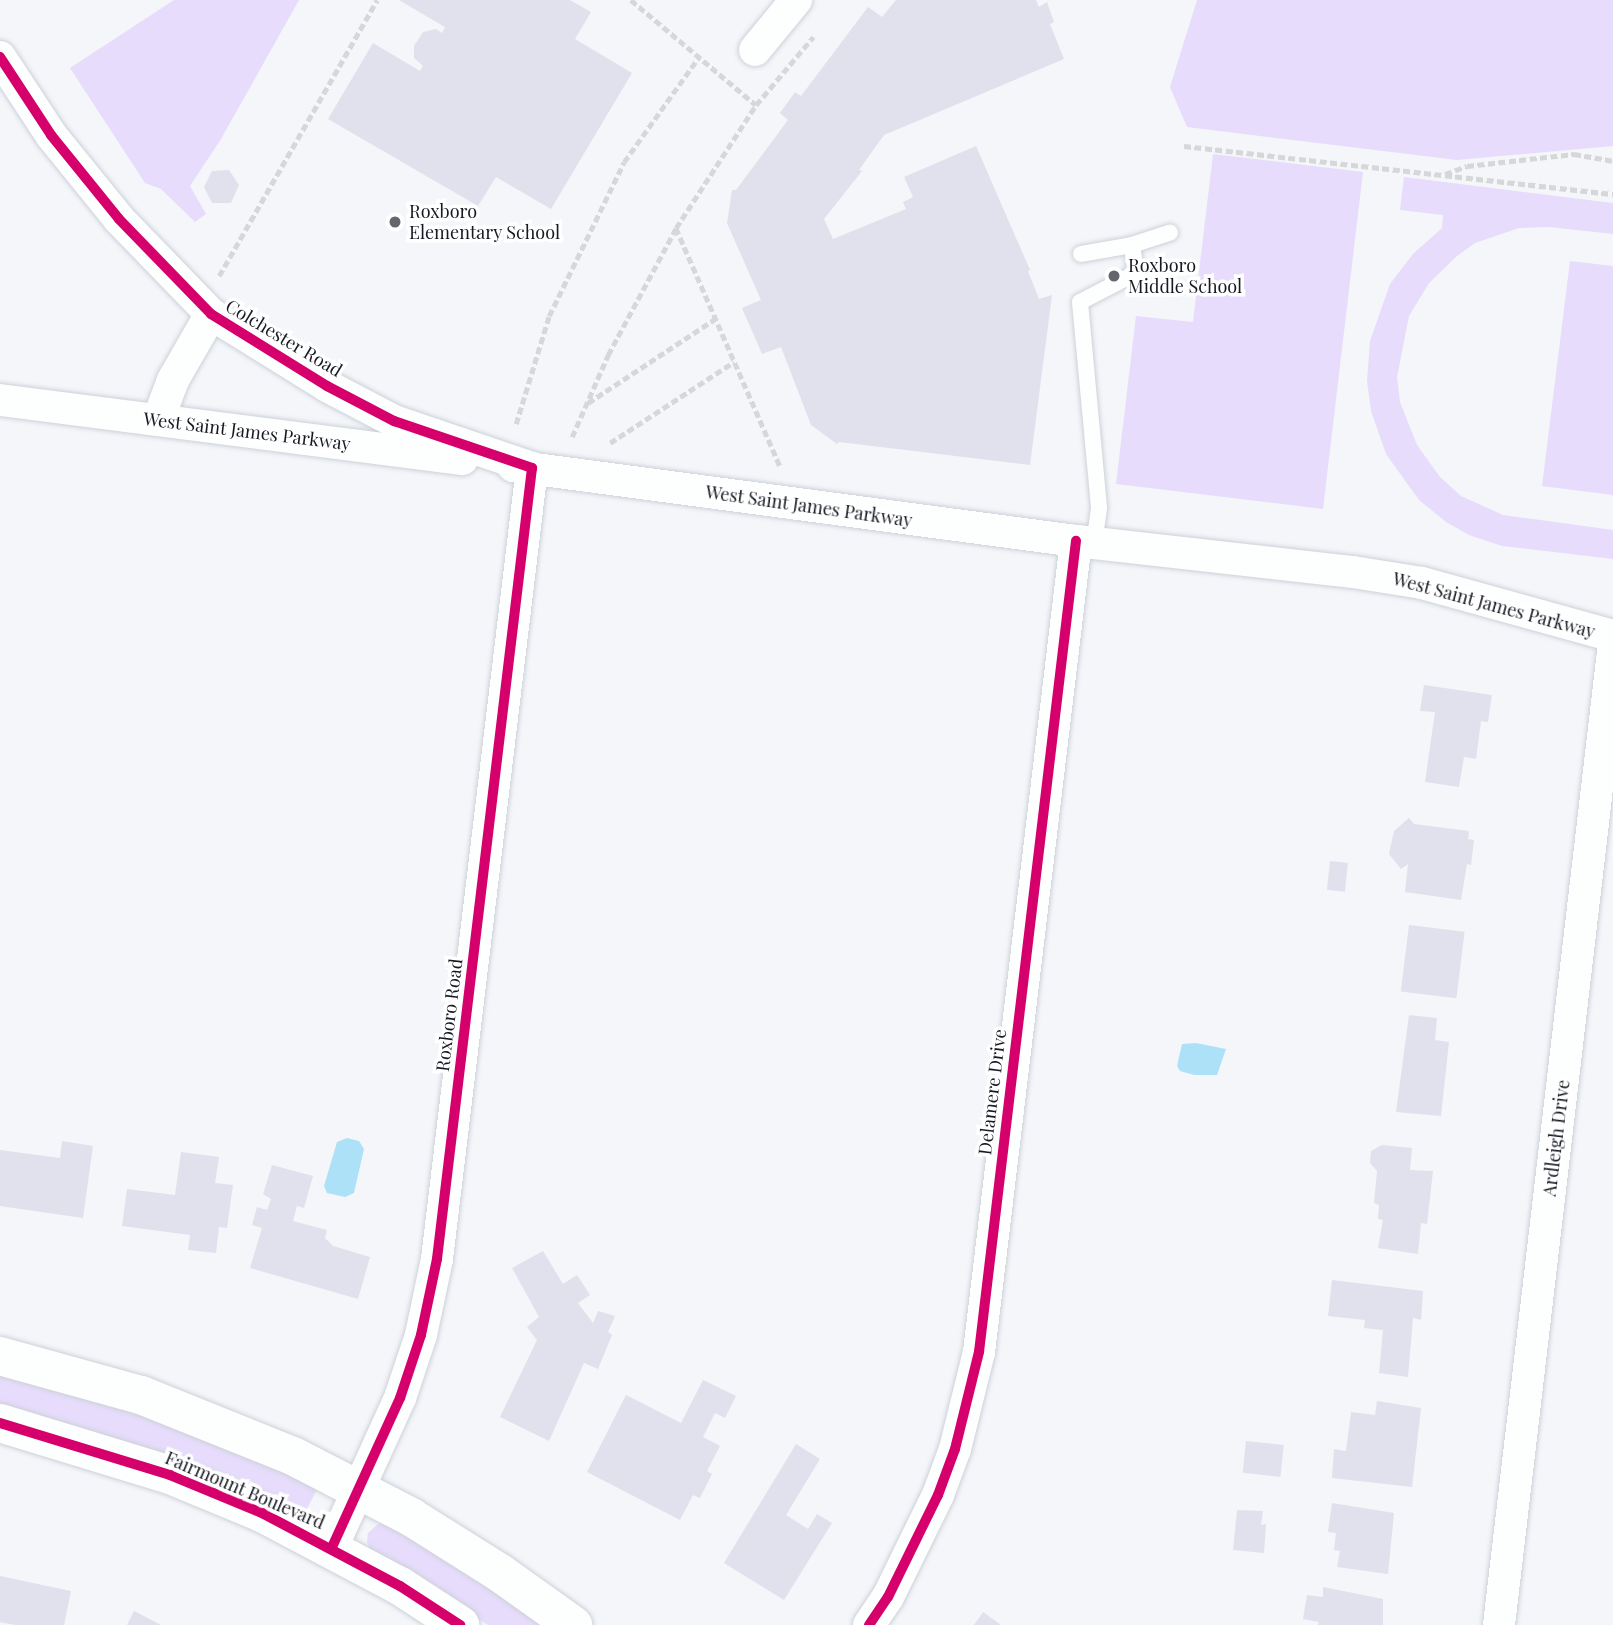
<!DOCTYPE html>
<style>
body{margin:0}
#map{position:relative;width:1613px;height:1625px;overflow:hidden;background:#f4f6fa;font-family:"Playfair Display",serif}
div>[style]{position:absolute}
.green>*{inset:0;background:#e7dcfc}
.water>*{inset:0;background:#ade1f8}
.building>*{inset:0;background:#e0e1ec;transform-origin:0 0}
.path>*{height:4.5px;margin-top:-2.25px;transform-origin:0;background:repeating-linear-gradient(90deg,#d6d7d8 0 7px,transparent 0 10.5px)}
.roads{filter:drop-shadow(0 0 2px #cdd1d7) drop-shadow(0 0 2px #cdd1d7)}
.service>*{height:16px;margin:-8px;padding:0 8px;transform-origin:8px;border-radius:8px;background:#fdfefe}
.minor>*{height:32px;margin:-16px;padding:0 16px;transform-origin:16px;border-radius:16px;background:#fdfefe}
.secondary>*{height:38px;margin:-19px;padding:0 19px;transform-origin:19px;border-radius:19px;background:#fdfefe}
.cycleway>*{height:10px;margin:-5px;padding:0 5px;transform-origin:5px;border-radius:5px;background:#d6006c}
.dots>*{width:19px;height:19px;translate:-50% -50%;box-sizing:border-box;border:4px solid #fff;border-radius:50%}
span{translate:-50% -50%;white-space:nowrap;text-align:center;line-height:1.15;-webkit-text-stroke:7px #fff;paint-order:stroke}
.poi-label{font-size:18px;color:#151921}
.left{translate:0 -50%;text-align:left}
.street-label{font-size:18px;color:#151921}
</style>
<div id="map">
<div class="green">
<div style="clip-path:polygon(174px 0,299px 0,221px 139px,190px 186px,206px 214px,195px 222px,161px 189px,145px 183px,70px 68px)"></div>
<div style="clip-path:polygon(1197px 0,1613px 0,1613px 146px,1457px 160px,1187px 127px,1170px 87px)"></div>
<div style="clip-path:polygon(1213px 154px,1363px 172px,1323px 509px,1116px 484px,1136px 316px,1193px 322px)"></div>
<div style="clip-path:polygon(1404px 177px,1613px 203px,1613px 234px,1549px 227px,1519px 228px,1475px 243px,1457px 256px,1429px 283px,1409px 316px,1397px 377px,1400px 402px,1417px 445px,1440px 477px,1461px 496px,1503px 515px,1613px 530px,1613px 559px,1502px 546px,1469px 535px,1446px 522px,1419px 500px,1386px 454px,1371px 411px,1367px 381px,1370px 341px,1390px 284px,1413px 254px,1442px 228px,1443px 215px,1400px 210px)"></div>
<div style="clip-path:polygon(1570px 261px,1613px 266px,1613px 495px,1542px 486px)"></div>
<div style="clip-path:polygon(0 1371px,161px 1418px,319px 1486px,303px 1516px,0 1408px)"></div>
<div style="clip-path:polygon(378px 1524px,389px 1524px,468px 1569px,544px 1625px,488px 1625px,370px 1549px,367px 1542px,368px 1533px)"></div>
</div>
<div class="water">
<div style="clip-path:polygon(1196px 1043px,1226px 1049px,1217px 1075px,1194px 1075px,1180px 1071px,1177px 1066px,1182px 1044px)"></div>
<div style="clip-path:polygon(347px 1138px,359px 1141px,364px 1149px,354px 1193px,345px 1197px,327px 1193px,324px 1186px,337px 1142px)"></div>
</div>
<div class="building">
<div style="clip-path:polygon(399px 0,570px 0,591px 12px,575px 39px,632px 73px,551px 209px,496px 177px,478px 206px,328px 119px,373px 43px,420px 71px,423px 66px,414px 58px,414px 46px,423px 32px,436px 29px,442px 33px,445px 27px)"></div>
<div style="clip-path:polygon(896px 0,1036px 0,1039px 7px,1047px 2px,1054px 22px,1050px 24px,1064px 59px,884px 135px,859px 170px,862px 171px,824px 219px,833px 239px,906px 209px,903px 202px,913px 197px,904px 177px,976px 146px,1030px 270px,1028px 271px,1039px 299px,1052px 295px,1030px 465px,839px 442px,837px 444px,811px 425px,781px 347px,762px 354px,742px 308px,761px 300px,727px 223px,732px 190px,736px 190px,788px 120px,780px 113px,795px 92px,801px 96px,868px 7px,882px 17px)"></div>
<div style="clip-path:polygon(229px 170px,239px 185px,231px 203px,212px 203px,204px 187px,212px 171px)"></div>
<div style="clip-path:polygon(1424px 685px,1492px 695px,1488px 722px,1481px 721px,1476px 759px,1464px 757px,1459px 787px,1425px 782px,1435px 712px,1420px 711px)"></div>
<div style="clip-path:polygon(1409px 818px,1414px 824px,1469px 831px,1468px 839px,1474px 840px,1471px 865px,1467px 864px,1461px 900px,1405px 892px,1408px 864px,1401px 869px,1389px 854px,1394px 831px)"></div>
<div style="left:1330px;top:861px;width:18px;height:29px;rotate:6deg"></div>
<div style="left:1409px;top:925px;width:56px;height:67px;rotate:7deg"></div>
<div style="clip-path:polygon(1409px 1015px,1437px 1018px,1435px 1040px,1449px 1042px,1441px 1116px,1396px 1112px)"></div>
<div style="clip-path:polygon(62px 1141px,93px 1146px,83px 1218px,0 1206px,0 1150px,60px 1158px)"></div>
<div style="clip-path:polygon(1382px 1145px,1412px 1148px,1410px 1170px,1433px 1171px,1427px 1224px,1421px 1223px,1418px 1254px,1378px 1248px,1383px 1220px,1378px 1219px,1379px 1205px,1374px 1203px,1377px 1171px,1370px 1163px,1371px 1151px)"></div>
<div style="clip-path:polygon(181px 1152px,219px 1157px,215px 1183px,233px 1185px,227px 1228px,219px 1227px,216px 1253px,188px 1250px,190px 1235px,122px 1226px,127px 1189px,175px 1195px)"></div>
<div style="clip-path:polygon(272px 1165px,313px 1176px,304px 1208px,297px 1206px,293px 1221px,327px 1230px,325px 1238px,333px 1246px,370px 1257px,358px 1299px,250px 1268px,262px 1228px,252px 1225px,257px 1207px,267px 1210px,271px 1199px,263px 1194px)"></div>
<div style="clip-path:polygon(543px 1251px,563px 1284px,577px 1275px,590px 1295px,578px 1303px,593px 1323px,598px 1311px,615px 1316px,608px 1332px,612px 1335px,598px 1369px,584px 1363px,549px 1441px,500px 1417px,537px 1340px,527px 1327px,539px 1317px,512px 1268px)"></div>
<div style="clip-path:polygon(1332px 1280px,1423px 1291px,1421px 1320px,1413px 1318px,1408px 1377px,1379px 1373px,1383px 1330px,1364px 1328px,1365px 1320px,1328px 1316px)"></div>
<div style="clip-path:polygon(703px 1380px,736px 1396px,725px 1418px,715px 1413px,703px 1437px,720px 1446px,707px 1471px,712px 1474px,700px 1498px,693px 1495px,680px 1520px,587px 1472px,626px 1395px,681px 1423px)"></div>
<div style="clip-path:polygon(1377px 1401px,1421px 1408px,1412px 1487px,1332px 1478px,1334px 1449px,1346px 1451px,1351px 1412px,1375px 1415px)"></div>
<div style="left:1246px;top:1441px;width:38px;height:32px;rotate:6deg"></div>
<div style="clip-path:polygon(796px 1444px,820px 1459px,786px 1515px,808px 1529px,817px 1514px,832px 1523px,784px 1600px,724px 1563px)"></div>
<div style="clip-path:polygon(1332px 1503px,1394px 1513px,1388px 1574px,1337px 1567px,1340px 1551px,1334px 1550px,1336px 1533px,1328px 1532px)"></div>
<div style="clip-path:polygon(1237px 1510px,1263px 1511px,1261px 1525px,1266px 1524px,1264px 1553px,1233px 1550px)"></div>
<div style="clip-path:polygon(0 1576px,71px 1591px,64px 1625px,15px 1625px,0 1622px)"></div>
<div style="clip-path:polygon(1323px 1587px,1383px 1599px,1383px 1625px,1318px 1625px,1319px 1622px,1303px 1619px,1307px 1595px,1323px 1597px)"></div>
<div style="clip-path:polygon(134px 1611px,161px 1625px,127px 1625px)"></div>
<div style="clip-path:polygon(983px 1612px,1001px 1625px,974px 1625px)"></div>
</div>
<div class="path">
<div style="left:631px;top:0;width:163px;rotate:40deg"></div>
<div style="left:1184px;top:146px;width:432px;rotate:6.4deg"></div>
<div style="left:1445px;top:174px;width:23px;rotate:-20deg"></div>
<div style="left:1467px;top:166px;width:108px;rotate:-6.4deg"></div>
<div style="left:1574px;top:154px;width:40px;rotate:10deg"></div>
<div style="left:676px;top:228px;width:260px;rotate:66.4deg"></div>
<div style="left:219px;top:276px;width:318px;rotate:-60.2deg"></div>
<div style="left:588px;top:403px;width:152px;rotate:-33.5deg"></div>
<div style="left:516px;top:424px;width:113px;rotate:-73deg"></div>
<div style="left:549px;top:316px;width:171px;rotate:-64deg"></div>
<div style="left:624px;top:162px;width:129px;rotate:-54.5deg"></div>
<div style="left:572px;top:437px;width:90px;rotate:-66.3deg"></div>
<div style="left:608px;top:355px;width:144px;rotate:-61.8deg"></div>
<div style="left:676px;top:228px;width:147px;rotate:-57deg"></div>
<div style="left:756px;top:105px;width:89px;rotate:-50deg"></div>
<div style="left:610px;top:443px;width:148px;rotate:-33.2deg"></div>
</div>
<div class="roads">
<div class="service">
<div style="left:1081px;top:254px;width:52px;rotate:-10deg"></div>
<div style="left:1094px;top:544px;width:37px;rotate:-82deg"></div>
<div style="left:1099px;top:507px;width:206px;rotate:-95.3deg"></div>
<div style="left:1080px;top:302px;width:63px;rotate:-27.4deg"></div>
<div style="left:1136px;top:273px;width:28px;rotate:-98deg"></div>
<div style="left:1132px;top:245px;width:40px;rotate:-18deg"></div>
</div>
<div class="minor">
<div style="left:755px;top:50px;width:65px;rotate:-50.6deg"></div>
<div style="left:0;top:57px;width:93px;rotate:56.8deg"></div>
<div style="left:51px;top:135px;width:108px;rotate:51deg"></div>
<div style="left:119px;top:219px;width:132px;rotate:45.9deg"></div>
<div style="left:211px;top:314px;width:137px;rotate:31.8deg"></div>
<div style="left:327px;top:386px;width:76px;rotate:27.6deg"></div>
<div style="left:394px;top:421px;width:146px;rotate:18.8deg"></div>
<div style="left:532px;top:468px;width:797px;rotate:96.85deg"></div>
<div style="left:437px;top:1259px;width:78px;rotate:101.9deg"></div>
<div style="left:421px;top:1335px;width:66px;rotate:108.4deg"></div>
<div style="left:400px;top:1398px;width:164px;rotate:114.5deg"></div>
<div style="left:0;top:400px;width:466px;rotate:7.3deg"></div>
<div style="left:158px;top:420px;width:43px;rotate:-69.4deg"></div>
<div style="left:173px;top:380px;width:76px;rotate:-60.1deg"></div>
<div style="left:513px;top:466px;width:568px;rotate:7.59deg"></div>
<div style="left:1076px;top:541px;width:279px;rotate:6.4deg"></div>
<div style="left:1353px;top:572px;width:70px;rotate:9.1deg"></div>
<div style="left:1422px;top:583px;width:198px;rotate:15.5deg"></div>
<div style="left:869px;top:1625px;width:34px;rotate:-56deg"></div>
<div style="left:888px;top:1597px;width:114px;rotate:-63.9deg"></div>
<div style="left:938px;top:1495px;width:49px;rotate:-69.7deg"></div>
<div style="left:955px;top:1449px;width:100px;rotate:-76.1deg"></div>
<div style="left:979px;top:1352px;width:817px;rotate:-83.18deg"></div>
<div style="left:1499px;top:1625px;width:981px;rotate:-83.32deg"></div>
</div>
<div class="secondary">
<div style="left:0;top:1356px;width:146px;rotate:15.5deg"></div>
<div style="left:141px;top:1395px;width:164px;rotate:21.9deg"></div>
<div style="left:293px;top:1456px;width:133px;rotate:27.3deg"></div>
<div style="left:411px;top:1517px;width:105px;rotate:32.2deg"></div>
<div style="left:500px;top:1573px;width:90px;rotate:35.5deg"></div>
<div style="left:0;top:1423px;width:178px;rotate:17deg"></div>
<div style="left:170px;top:1475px;width:100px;rotate:22.4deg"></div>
<div style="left:262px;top:1513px;width:156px;rotate:27.9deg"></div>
<div style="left:400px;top:1586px;width:72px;rotate:33deg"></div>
</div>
</div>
<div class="cycleway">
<div style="left:0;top:57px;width:93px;rotate:56.8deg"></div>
<div style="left:51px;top:135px;width:108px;rotate:51deg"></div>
<div style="left:119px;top:219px;width:132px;rotate:45.9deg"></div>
<div style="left:211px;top:314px;width:137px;rotate:31.8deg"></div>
<div style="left:327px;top:386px;width:76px;rotate:27.6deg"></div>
<div style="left:394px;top:421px;width:146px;rotate:18.8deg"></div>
<div style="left:532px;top:468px;width:797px;rotate:96.85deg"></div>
<div style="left:437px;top:1259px;width:78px;rotate:101.9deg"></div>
<div style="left:421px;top:1335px;width:66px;rotate:108.4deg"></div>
<div style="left:400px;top:1398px;width:164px;rotate:114.5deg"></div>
<div style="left:0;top:1423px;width:178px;rotate:17deg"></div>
<div style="left:170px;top:1475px;width:100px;rotate:22.4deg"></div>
<div style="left:262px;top:1513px;width:156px;rotate:27.9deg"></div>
<div style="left:400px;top:1586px;width:72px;rotate:33deg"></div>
<div style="left:869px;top:1625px;width:34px;rotate:-56deg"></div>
<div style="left:888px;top:1597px;width:114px;rotate:-63.9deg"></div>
<div style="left:938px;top:1495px;width:49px;rotate:-69.7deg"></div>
<div style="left:955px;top:1449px;width:100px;rotate:-76.1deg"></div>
<div style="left:979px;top:1352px;width:817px;rotate:-83.18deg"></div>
</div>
<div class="dots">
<div style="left:395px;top:222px;background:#63666d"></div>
<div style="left:1114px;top:276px;background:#63666d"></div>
</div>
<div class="poi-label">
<span class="left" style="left:409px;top:222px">Roxboro<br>Elementary School</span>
<span class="left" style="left:1128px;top:276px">Roxboro<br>Middle School</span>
</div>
<div class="street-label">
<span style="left:284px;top:338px;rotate:31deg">Colchester Road</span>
<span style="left:247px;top:431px;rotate:7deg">West Saint James Parkway</span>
<span style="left:809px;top:506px;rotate:8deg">West Saint James Parkway</span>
<span style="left:1494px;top:605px;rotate:15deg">West Saint James Parkway</span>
<span style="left:449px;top:1015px;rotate:-83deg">Roxboro Road</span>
<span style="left:992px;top:1092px;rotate:-83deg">Delamere Drive</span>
<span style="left:1556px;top:1138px;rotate:-83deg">Ardleigh Drive</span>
<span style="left:245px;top:1490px;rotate:23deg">Fairmount Boulevard</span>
</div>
</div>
